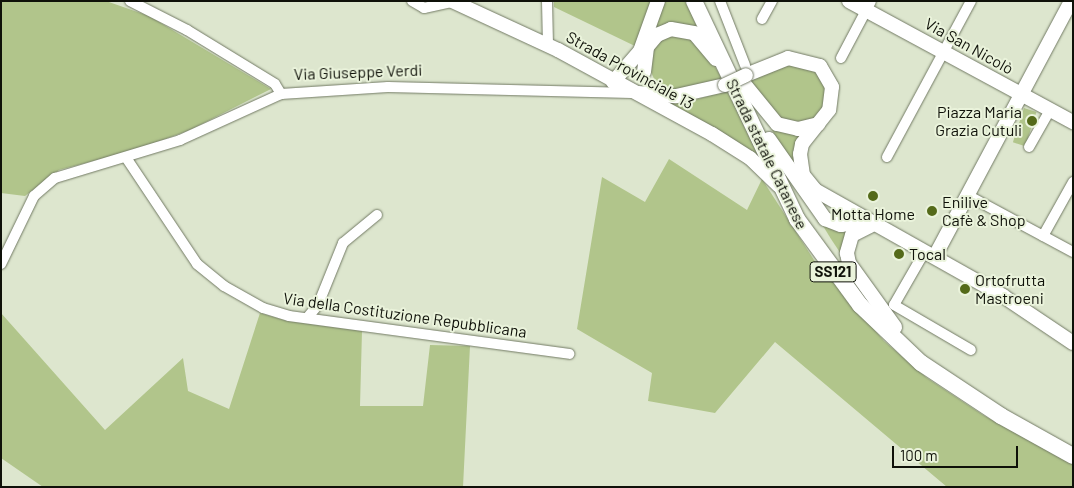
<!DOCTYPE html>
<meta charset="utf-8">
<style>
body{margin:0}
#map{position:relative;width:1074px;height:488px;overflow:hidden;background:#dde6ce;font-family:Barlow,sans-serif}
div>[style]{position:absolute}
.green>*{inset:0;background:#b1c58b;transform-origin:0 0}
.roads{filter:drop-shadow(0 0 1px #727a64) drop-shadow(0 0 1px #727a64)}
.street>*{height:10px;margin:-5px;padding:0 5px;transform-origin:5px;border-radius:5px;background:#fff}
.secondary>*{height:14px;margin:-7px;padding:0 7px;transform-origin:7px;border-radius:7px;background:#fff}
.primary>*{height:16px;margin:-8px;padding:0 8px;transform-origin:8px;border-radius:8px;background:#fff}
.bridges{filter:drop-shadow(0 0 1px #727a64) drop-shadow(0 0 1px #727a64)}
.secondary-bridge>*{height:14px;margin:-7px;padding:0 7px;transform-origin:7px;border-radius:7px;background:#fff}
.dots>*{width:14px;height:14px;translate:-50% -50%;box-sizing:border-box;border:2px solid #eaf3db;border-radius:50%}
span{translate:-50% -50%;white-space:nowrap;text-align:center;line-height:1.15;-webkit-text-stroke:4px #eaf3db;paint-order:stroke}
.shield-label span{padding:1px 4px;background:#eaf3db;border:1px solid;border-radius:4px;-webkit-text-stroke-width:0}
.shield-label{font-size:15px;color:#0f1109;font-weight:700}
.street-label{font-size:16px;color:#0f1109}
.poi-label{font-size:16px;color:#0f1109}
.right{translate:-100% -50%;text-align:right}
.left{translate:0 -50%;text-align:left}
.frame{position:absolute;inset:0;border:2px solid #0f1109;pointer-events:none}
.scale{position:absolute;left:892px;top:446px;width:126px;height:22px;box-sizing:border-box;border:2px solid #0f1109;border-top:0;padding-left:6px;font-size:15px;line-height:18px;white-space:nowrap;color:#0f1109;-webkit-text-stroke:4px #eaf3db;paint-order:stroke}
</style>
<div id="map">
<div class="green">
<div style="clip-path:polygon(1px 1px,106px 1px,149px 16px,271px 89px,190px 130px,135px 150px,59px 170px,25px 196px,1px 193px)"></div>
<div style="clip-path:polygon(554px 1px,654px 1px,637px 47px,554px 7px)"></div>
<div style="clip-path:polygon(662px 1px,687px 1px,703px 37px,654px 34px)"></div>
<div style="clip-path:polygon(674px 32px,701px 43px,723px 80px,711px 86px,669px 90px,655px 81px,648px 65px,655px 42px)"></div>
<div style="clip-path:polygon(792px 63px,817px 71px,826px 83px,824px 107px,813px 122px,786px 125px,749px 81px)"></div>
<div style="clip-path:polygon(727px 91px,759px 157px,653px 99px,694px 100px)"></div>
<div style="left:1024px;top:108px;width:13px;height:36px;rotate:18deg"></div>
<div style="clip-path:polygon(769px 124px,805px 132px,799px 176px,788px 161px)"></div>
<div style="clip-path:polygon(669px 159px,747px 210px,762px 179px,814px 260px,884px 341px,927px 378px,983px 415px,1073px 465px,1073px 487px,947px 487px,775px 342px,715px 413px,648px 401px,652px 373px,577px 329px,602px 177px,645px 202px)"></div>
<div style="clip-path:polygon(817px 216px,850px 227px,843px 257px,831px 239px)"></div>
<div style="clip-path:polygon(1px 313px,105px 430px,183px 358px,188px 391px,229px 409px,260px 313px,287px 321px,362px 331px,360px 406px,423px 406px,430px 345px,470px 346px,463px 487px,43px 487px,1px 458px)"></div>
</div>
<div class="roads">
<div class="street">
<div style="left:130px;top:1px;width:64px;rotate:27deg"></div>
<div style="left:187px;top:30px;width:103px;rotate:31.5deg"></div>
<div style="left:275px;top:84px;width:12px;rotate:59deg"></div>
<div style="left:412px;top:1px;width:14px;rotate:30deg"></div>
<div style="left:424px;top:8px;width:29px;rotate:-12deg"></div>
<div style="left:547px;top:1px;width:44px;rotate:88.7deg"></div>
<div style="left:720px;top:1px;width:69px;rotate:68.7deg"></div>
<div style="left:762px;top:19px;width:21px;rotate:-61deg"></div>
<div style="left:841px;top:58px;width:64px;rotate:-62.2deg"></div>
<div style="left:1029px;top:147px;width:43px;rotate:-60.4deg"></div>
<div style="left:887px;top:157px;width:177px;rotate:-61.7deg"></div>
<div style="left:127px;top:159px;width:126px;rotate:56.3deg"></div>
<div style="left:197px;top:264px;width:35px;rotate:39deg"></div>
<div style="left:224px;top:286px;width:45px;rotate:29.4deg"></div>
<div style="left:263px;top:308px;width:27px;rotate:17deg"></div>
<div style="left:289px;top:316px;width:283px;rotate:7.7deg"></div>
<div style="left:967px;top:195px;width:120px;rotate:28.3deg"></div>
<div style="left:1043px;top:236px;width:62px;rotate:-60.9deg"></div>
<div style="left:925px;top:251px;width:62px;rotate:119.9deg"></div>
<div style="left:894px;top:305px;width:89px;rotate:30.3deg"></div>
<div style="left:1px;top:264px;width:76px;rotate:-64.1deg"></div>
<div style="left:34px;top:196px;width:28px;rotate:-41deg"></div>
<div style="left:55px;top:178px;width:131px;rotate:-16.9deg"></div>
<div style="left:180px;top:140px;width:111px;rotate:-24.5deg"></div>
<div style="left:281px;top:94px;width:107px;rotate:-3.7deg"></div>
<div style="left:388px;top:87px;width:244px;rotate:1.4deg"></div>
<div style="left:307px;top:318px;width:17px;rotate:-50deg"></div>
<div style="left:318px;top:305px;width:67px;rotate:-68deg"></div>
<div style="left:343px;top:243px;width:44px;rotate:-39.5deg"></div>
</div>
<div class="secondary">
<div style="left:452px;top:1px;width:117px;rotate:24.8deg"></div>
<div style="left:558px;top:50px;width:175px;rotate:28.6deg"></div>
<div style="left:712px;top:134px;width:45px;rotate:32.3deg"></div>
<div style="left:750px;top:158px;width:40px;rotate:44deg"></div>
<div style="left:849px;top:1px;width:255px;rotate:28.4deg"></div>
<div style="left:644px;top:72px;width:25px;rotate:-83deg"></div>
<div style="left:647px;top:47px;width:16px;rotate:-50deg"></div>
<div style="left:657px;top:35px;width:15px;rotate:-23deg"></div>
<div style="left:671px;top:29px;width:23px;rotate:10deg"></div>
<div style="left:694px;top:33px;width:34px;rotate:50deg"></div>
<div style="left:746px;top:75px;width:45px;rotate:-22deg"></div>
<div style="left:788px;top:58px;width:33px;rotate:14deg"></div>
<div style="left:820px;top:66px;width:24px;rotate:60deg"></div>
<div style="left:832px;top:87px;width:23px;rotate:97deg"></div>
<div style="left:829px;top:110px;width:43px;rotate:128.5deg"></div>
<div style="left:802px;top:144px;width:10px;rotate:101deg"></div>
<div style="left:800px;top:154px;width:21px;rotate:82deg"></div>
<div style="left:803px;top:175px;width:19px;rotate:51deg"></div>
<div style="left:815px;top:190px;width:216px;rotate:29.4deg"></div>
<div style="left:1003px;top:296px;width:84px;rotate:33.9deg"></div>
<div style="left:741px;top:80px;width:57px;rotate:50.7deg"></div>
<div style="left:777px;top:124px;width:22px;rotate:13deg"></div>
<div style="left:798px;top:129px;width:21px;rotate:-14deg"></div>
<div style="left:613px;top:82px;width:41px;rotate:-48.9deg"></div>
<div style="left:640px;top:51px;width:53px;rotate:-70.2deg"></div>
<div style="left:638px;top:93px;width:38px;rotate:5deg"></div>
<div style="left:676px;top:96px;width:50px;rotate:-12.7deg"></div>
<div style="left:769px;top:139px;width:98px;rotate:55deg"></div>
<div style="left:825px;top:219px;width:17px;rotate:21deg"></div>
<div style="left:841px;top:225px;width:29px;rotate:-8deg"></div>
<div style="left:870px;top:226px;width:20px;rotate:153deg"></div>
<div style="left:852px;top:235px;width:19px;rotate:106deg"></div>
<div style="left:847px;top:253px;width:10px;rotate:79deg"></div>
<div style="left:849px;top:263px;width:79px;rotate:54.3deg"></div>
<div style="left:935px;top:256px;width:289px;rotate:-61.9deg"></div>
</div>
<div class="primary">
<div style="left:694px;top:1px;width:241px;rotate:64.7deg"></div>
<div style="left:797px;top:219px;width:107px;rotate:53.8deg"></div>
<div style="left:860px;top:305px;width:84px;rotate:43.6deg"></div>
<div style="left:921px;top:363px;width:96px;rotate:33.5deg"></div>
<div style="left:1001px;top:416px;width:82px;rotate:29.1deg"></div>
</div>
</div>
<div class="bridges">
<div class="secondary-bridge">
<div style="left:725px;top:85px;width:23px;rotate:-25deg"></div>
</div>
</div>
<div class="dots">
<div style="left:1032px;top:121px;background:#546a19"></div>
<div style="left:873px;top:196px;background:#546a19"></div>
<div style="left:932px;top:211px;background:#546a19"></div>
<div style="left:899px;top:254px;background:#546a19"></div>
<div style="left:965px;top:289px;background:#546a19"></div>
</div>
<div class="shield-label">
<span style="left:833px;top:272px">SS121</span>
</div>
<div class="street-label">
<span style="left:969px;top:46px;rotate:29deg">Via San Nicolò</span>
<span style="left:630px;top:70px;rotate:29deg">Strada Provinciale 13</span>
<span style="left:358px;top:72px;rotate:-2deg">Via Giuseppe Verdi</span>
<span style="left:767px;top:154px;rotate:64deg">Strada statale Catanese</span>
<span style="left:405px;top:315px;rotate:8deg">Via della Costituzione Repubblicana</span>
</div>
<div class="poi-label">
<span class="right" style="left:1022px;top:121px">Piazza Maria<br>Grazia Cutuli</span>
<span class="left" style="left:942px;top:211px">Enilive<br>Cafè &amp; Shop</span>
<span style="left:873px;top:214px">Motta Home</span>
<span class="left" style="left:909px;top:254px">Tocal</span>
<span class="left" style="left:975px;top:289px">Ortofrutta<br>Mastroeni</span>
</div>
<div class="frame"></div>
<div class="scale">100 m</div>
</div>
